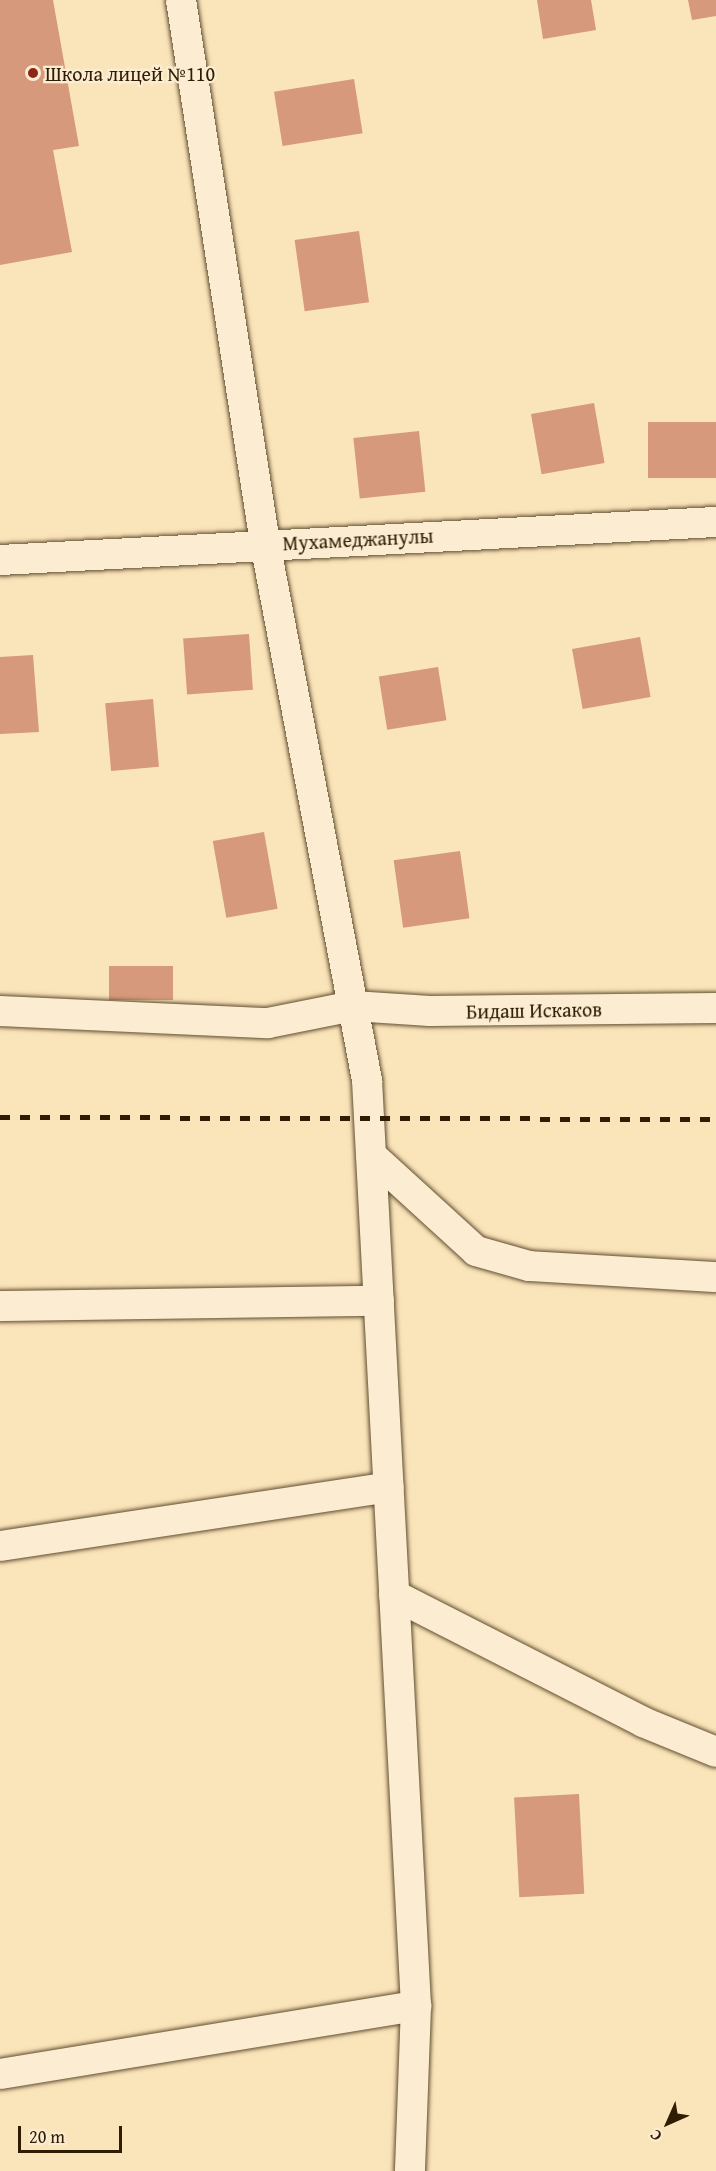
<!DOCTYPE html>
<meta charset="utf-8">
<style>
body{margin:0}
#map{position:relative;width:716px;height:2171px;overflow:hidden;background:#fae4b9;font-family:"Gentium Book Plus",serif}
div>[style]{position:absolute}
.building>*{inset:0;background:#d6997b;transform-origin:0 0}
.roads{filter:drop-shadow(0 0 2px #614e30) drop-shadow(0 0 2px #614e30)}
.minor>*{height:30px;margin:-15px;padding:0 15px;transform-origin:15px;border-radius:15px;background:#fcedd2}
.rail>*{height:4.5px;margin-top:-2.25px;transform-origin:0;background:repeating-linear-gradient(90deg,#2e1c03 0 10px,transparent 0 20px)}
.dots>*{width:16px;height:16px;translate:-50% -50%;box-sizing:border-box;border:3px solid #fcedd2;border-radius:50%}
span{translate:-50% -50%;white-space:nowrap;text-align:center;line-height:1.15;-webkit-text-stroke:4.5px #fcedd2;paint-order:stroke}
.poi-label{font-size:20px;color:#2e1c03}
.left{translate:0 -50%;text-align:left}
.street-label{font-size:20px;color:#2e1c03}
.north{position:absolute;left:638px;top:2093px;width:60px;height:60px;-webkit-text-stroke:4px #fcedd2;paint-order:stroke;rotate:225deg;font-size:16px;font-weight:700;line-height:24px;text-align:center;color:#2e1c03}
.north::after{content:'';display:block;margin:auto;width:21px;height:27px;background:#2e1c03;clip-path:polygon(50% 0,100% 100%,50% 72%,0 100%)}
.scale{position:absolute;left:18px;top:2126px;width:104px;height:27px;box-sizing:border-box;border:3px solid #2e1c03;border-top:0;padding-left:8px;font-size:18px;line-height:21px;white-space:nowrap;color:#2e1c03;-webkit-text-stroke:4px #fcedd2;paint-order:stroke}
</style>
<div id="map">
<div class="building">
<div style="clip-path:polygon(0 0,53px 0,79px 146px,53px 150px,72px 252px,0 265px)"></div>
<div style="clip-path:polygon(537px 0,591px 0,596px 30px,543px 39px)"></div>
<div style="clip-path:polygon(688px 0,716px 0,716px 16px,692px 20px)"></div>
<div style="left:354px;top:79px;width:55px;height:81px;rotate:81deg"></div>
<div style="left:359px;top:231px;width:72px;height:65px;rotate:82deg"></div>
<div style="left:594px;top:403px;width:61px;height:64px;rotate:80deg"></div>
<div style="left:716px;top:422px;width:56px;height:68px;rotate:90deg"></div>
<div style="left:419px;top:431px;width:61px;height:66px;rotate:84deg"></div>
<div style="left:249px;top:634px;width:56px;height:66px;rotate:86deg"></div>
<div style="left:640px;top:637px;width:61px;height:69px;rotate:80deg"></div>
<div style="clip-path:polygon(33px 655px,39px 732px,0 734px,0 657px)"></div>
<div style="left:438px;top:667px;width:54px;height:60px;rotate:81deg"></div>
<div style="left:153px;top:699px;width:68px;height:48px;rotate:85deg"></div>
<div style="left:264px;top:832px;width:78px;height:52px;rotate:80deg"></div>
<div style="left:460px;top:851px;width:68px;height:67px;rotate:82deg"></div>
<div style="left:109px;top:966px;width:64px;height:34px"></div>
<div style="left:579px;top:1794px;width:100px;height:65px;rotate:87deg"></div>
</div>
<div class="roads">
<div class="minor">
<div style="left:181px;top:0;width:549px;rotate:81.21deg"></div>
<div style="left:265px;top:543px;width:547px;rotate:79.25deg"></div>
<div style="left:367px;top:1080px;width:927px;rotate:86.97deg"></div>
<div style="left:416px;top:2006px;width:165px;rotate:92.1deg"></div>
<div style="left:0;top:560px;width:717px;rotate:-3.04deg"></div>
<div style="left:0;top:1011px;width:268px;rotate:2.6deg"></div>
<div style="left:268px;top:1023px;width:87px;rotate:-11.3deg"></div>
<div style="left:353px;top:1006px;width:77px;rotate:3.7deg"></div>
<div style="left:430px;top:1011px;width:286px;rotate:-0.6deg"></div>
<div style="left:371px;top:1155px;width:142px;rotate:42.4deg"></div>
<div style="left:476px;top:1251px;width:55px;rotate:15.8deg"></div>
<div style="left:529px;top:1266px;width:187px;rotate:3.4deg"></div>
<div style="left:0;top:1306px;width:379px;rotate:-0.8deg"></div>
<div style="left:0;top:1546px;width:393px;rotate:-8.6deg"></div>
<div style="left:394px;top:1595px;width:280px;rotate:27deg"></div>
<div style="left:643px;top:1722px;width:79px;rotate:22.3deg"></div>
<div style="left:0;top:2074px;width:422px;rotate:-9.3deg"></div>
</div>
</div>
<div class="rail">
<div style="left:0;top:1117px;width:716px;rotate:0.16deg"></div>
</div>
<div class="dots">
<div style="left:33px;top:73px;background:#8f2418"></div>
</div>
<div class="poi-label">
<span class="left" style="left:45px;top:73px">Школа лицей №110</span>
</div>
<div class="street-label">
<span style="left:358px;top:539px;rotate:-3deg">Мухамеджанулы</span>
<span style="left:534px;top:1010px;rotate:-1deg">Бидаш Искаков</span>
</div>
<div class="north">С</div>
<div class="scale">20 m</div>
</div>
